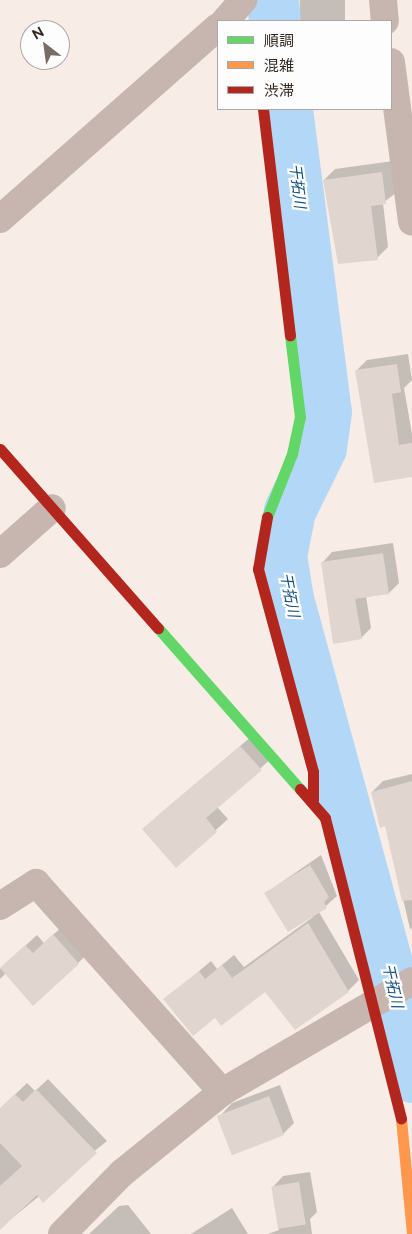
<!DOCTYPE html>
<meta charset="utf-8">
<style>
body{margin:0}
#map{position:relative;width:412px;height:1234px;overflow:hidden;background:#f7ede6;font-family:Raleway,"Noto Sans JP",sans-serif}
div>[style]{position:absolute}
.shadow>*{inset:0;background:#0003;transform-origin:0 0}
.river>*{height:52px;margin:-26px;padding:0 26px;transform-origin:26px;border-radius:26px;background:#b3d8f7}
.building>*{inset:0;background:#e0d6cf;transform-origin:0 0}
.street>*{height:28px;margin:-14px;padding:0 14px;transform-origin:14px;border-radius:14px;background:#c7b5b0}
.fast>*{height:11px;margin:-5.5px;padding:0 5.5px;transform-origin:5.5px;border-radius:5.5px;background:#63d668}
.slow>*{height:11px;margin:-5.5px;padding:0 5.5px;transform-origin:5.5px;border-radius:5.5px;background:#ff974d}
.jam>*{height:11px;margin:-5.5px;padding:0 5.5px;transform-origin:5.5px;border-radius:5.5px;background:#b3261e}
span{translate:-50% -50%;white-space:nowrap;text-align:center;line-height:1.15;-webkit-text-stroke:4.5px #fdfdfd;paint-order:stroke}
.water-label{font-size:15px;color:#13527e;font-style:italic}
.legend{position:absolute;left:217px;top:20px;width:175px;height:90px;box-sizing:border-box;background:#fdfdfd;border:1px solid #aca8a4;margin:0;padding:6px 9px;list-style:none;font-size:15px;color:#33281f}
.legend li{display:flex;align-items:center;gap:10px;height:25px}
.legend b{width:25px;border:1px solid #aca8a4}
.north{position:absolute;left:20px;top:20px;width:50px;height:50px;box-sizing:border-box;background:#fdfdfd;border:1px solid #aca8a4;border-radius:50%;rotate:330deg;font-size:14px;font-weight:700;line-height:20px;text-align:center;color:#33281f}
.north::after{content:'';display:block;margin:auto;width:18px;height:22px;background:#786d65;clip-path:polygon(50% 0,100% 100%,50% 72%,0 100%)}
</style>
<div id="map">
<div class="shadow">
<div style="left:300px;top:0;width:45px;height:21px"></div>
<div style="clip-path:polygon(393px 161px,397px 192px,383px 203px,388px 247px,377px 258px,324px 180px,335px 169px)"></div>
<div style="clip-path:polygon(408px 354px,412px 380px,404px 388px,412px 434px,412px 476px,356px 371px,367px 360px)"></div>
<div style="clip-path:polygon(393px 543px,399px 583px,389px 593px,366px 596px,371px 628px,361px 638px,322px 563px,332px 552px)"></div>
<div style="clip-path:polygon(252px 736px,272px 758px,217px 807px,228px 819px,176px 866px,155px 818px)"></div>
<div style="clip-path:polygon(412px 774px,412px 928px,410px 929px,386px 825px,372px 792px,383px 781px)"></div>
<div style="clip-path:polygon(321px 855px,337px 896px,319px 912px,359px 980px,348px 991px,265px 990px,215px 1016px,165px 1000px,211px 961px,217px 969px,234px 955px,244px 967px,313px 917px,266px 893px)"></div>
<div style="clip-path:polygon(65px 924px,90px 952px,33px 1004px,6px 973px,0 979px,0 969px,37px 935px,44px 943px)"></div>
<div style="clip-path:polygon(48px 1079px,107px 1141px,0 1228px,0 1109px,27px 1083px,35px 1091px)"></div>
<div style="clip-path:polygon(280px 1085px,294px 1123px,283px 1134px,221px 1115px,232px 1103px)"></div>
<div style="clip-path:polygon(310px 1172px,317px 1212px,310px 1219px,312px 1234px,268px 1234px,279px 1230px,272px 1188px,283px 1176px)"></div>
<div style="clip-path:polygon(128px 1205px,151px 1234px,89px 1234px,119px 1206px)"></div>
<div style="clip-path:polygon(232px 1208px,248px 1234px,191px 1234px)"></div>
</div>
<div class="river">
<div style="left:273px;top:0;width:21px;rotate:85deg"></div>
<div style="left:287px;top:109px;width:305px;rotate:82.7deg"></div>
<div style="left:326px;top:412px;width:36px;rotate:98deg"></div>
<div style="left:321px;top:448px;width:70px;rotate:116.2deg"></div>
<div style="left:290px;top:511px;width:46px;rotate:101.3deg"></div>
<div style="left:281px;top:556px;width:44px;rotate:80.8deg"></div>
<div style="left:288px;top:599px;width:398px;rotate:74.8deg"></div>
<div style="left:392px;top:983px;width:96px;rotate:78deg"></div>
</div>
<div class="building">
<div style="clip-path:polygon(382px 172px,386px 204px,371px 206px,378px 260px,338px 264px,323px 180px)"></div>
<div style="clip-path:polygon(397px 364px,401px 392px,392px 394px,399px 445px,412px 443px,412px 477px,374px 483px,355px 370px)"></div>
<div style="clip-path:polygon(383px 553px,389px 594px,355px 599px,362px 639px,333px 644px,321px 562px)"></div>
<div style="clip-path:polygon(240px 746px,262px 770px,206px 818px,217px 832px,176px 868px,142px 829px)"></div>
<div style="clip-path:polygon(412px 781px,412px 900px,402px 901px,385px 826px,380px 828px,371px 792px)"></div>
<div style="clip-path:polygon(310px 865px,329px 897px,324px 902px,327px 908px,288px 932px,264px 893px)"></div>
<div style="clip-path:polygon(308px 923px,349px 992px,295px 1030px,265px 992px,221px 1026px,215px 1018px,193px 1036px,163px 999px,199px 971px,205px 979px,222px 965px,232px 978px)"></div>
<div style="clip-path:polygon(53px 934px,79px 964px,33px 1006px,0 968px,25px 945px,33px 953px)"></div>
<div style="clip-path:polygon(36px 1089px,97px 1153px,43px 1203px,37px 1195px,0 1230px,0 1186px,22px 1166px,0 1143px,0 1108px,15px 1094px,23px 1102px)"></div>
<div style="left:269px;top:1096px;width:42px;height:56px;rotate:69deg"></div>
<div style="left:299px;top:1182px;width:43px;height:28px;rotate:81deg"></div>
</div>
<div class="street">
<div style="left:383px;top:0;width:21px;rotate:85deg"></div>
<div style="left:225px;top:21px;width:28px;rotate:-49deg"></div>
<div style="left:391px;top:62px;width:161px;rotate:82.5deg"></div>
<div style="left:0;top:219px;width:290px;rotate:-41.4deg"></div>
<div style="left:0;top:554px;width:69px;rotate:-41.5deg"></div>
<div style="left:0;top:906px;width:43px;rotate:-32.6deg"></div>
<div style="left:36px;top:883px;width:280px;rotate:48.3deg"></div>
<div style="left:62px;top:1234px;width:86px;rotate:-45.5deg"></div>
<div style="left:122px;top:1173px;width:129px;rotate:-39deg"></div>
<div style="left:222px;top:1092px;width:220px;rotate:-30.3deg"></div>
</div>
<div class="fast">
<div style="left:267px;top:517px;width:68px;rotate:-68.4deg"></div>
<div style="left:292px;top:454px;width:38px;rotate:-78deg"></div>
<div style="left:300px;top:417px;width:83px;rotate:-97deg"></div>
<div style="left:158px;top:628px;width:215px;rotate:48.6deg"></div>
</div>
<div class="slow">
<div style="left:401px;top:1119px;width:116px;rotate:84.5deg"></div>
</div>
<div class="jam">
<div style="left:263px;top:109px;width:228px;rotate:83.2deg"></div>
<div style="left:0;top:449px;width:239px;rotate:48.6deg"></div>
<div style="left:267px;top:517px;width:53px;rotate:99.8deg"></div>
<div style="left:258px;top:569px;width:210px;rotate:74.8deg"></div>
<div style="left:313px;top:772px;width:28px;rotate:90deg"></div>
<div style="left:300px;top:789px;width:38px;rotate:49deg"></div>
<div style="left:325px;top:818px;width:310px;rotate:75.8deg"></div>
</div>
<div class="water-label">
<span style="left:297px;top:186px;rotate:83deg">干拓川</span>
<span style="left:289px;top:595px;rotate:79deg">干拓川</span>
<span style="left:392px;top:986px;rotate:77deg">干拓川</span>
</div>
<ul class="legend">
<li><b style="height:6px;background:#63d668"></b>順調</li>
<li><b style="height:6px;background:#ff974d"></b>混雑</li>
<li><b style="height:6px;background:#b3261e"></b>渋滞</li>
</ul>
<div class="north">N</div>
</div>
